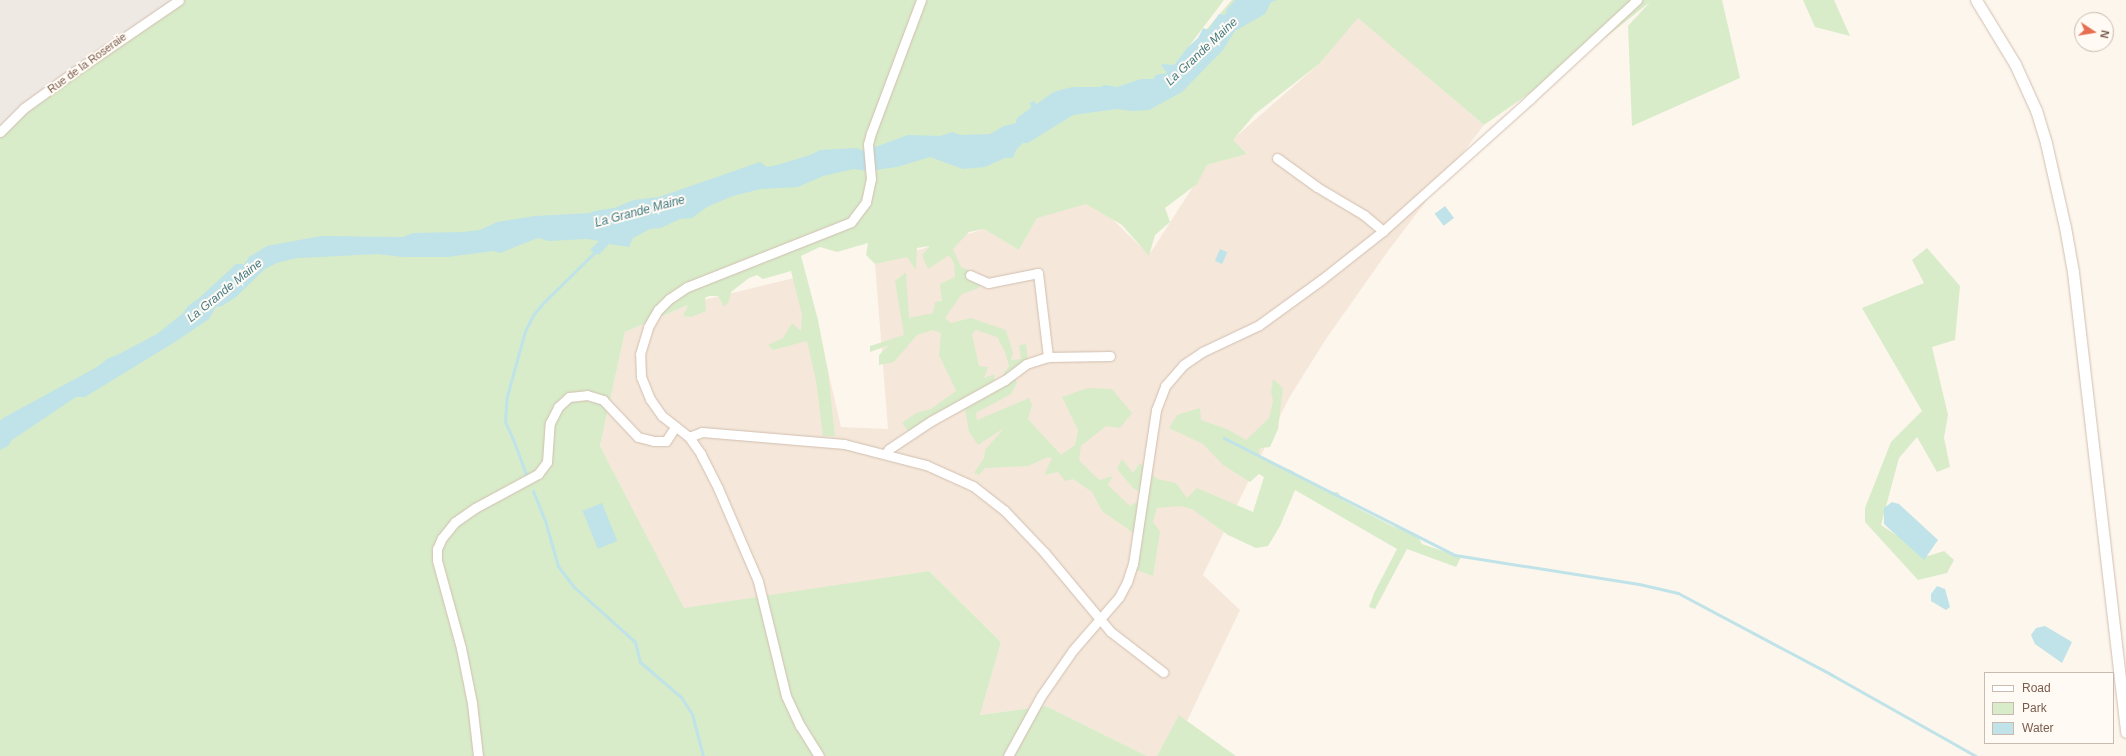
<!DOCTYPE html>
<style>
body{margin:0}
#map{position:relative;width:2126px;height:756px;overflow:hidden;background:#fdf6ec;font-family:Arial,sans-serif}
div>[style]{position:absolute}
.residential>*{inset:0;background:#f5e8da}
.industrial>*{inset:0;background:#efe9e4}
.green>*{inset:0;background:#d8ecc9}
.water>*{inset:0;background:#bfe3e8;transform-origin:0 0}
.stream>*{height:3px;margin:-1.5px;padding:0 1.5px;transform-origin:1.5px;border-radius:1.5px;background:#bfe3e8}
.roads{filter:drop-shadow(0 0 1px #d1beb0) drop-shadow(0 0 1px #d1beb0)}
.minor>*{height:9px;margin:-4.5px;padding:0 4.5px;transform-origin:4.5px;border-radius:4.5px;background:#fff}
.tertiary>*{height:11px;margin:-5.5px;padding:0 5.5px;transform-origin:5.5px;border-radius:5.5px;background:#fff}
span{translate:-50% -50%;white-space:nowrap;text-align:center;line-height:1.15;-webkit-text-stroke:4px #fffaf3;paint-order:stroke}
.street-label{font-size:11px;color:#7a5c4d}
.water-label{font-size:12px;color:#437c86;font-style:italic}
.legend{position:absolute;left:1984px;top:672px;width:130px;height:72px;box-sizing:border-box;background:#fffaf3;border:1px solid #cabbb1;margin:0;padding:5px 7px;list-style:none;font-size:12px;color:#7a5c4d}
.legend li{display:flex;align-items:center;gap:8px;height:20px}
.legend b{width:20px;border:1px solid #cabbb1}
.north{position:absolute;left:2074px;top:12px;width:40px;height:40px;box-sizing:border-box;background:#fffaf3;border:1px solid #cabbb1;border-radius:50%;rotate:102deg;font-size:11px;font-weight:700;line-height:16px;text-align:center;color:#7a5c4d}
.north::after{content:'';display:block;margin:auto;width:14px;height:18px;background:#e76f51;clip-path:polygon(50% 0,100% 100%,50% 72%,0 100%)}
</style>
<div id="map">
<div class="residential">
<div style="clip-path:polygon(1358px 17px,1484px 125px,1388px 251px,1326px 339px,1289px 398px,1203px 575px,1240px 610px,1187px 721px,1179px 716px,1157px 756px,1147px 756px,1046px 706px,980px 715px,1001px 642px,929px 571px,684px 609px,600px 446px,625px 332px,695px 302px,806px 275px,841px 427px,888px 429px,875px 264px,984px 229px,1019px 250px,1037px 218px,1092px 199px,1149px 255px,1207px 165px,1247px 154px,1232px 140px,1319px 64px)"></div>
</div>
<div class="industrial">
<div style="clip-path:polygon(0 0,177px 0,0 133px)"></div>
</div>
<div class="green">
<div style="clip-path:polygon(172px 0,1224px 0,1174px 66px,1232px 0,1722px 0,1740px 78px,1632px 126px,1628px 26px,1650px 2px,1577px 60px,1484px 125px,1358px 18px,1319px 64px,1255px 114px,1233px 140px,1247px 154px,1207px 165px,1197px 184px,1165px 208px,1170px 222px,1155px 235px,1149px 256px,1122px 225px,1086px 204px,1037px 218px,1019px 250px,984px 229px,969px 232px,953px 249px,961px 267px,982px 276px,979px 288px,962px 294px,945px 318px,951px 323px,971px 318px,1006px 330px,1013px 353px,1011px 360px,1021px 359px,1019px 345px,1026px 344px,1028px 359px,1001px 378px,1009px 366px,1005px 352px,997px 337px,976px 330px,972px 334px,979px 366px,988px 367px,984px 378px,995px 374px,994px 381px,908px 431px,902px 423px,916px 413px,931px 409px,956px 391px,939px 355px,941px 333px,933px 330px,917px 335px,894px 362px,879px 365px,879px 355px,889px 345px,870px 352px,870px 346px,904px 335px,895px 281px,906px 272px,909px 318px,933px 313px,935px 302px,942px 301px,940px 284px,955px 277px,954px 263px,949px 255px,928px 269px,922px 255px,930px 246px,917px 248px,916px 270px,907px 257px,875px 264px,866px 255px,868px 243px,837px 252px,820px 247px,801px 256px,818px 320px,828px 372px,835px 436px,823px 436px,816px 381px,807px 341px,773px 350px,768px 345px,783px 338px,792px 323px,801px 331px,802px 315px,791px 271px,763px 279px,757px 275px,749px 278px,731px 292px,729px 302px,724px 307px,718px 296px,709px 296px,705px 298px,706px 311px,691px 317px,683px 316px,688px 305px,625px 332px,600px 446px,684px 608px,929px 571px,1001px 642px,980px 715px,1046px 706px,1147px 756px,0 756px,0 133px,2px 130px)"></div>
<div style="clip-path:polygon(1803px 0,1834px 0,1850px 36px,1815px 27px)"></div>
<div style="clip-path:polygon(1927px 248px,1960px 286px,1955px 340px,1932px 347px,1948px 415px,1944px 438px,1950px 467px,1937px 472px,1917px 437px,1899px 458px,1881px 525px,1928px 556px,1944px 551px,1954px 560px,1947px 573px,1918px 580px,1865px 522px,1865px 508px,1891px 442px,1922px 411px,1862px 308px,1924px 283px,1912px 260px)"></div>
<div style="clip-path:polygon(1015px 378px,1017px 383px,1011px 394px,976px 413px,977px 420px,1029px 398px,1032px 405px,1028px 419px,1061px 455px,1075px 445px,1078px 430px,1062px 397px,1088px 388px,1112px 389px,1132px 413px,1120px 428px,1106px 426px,1081px 446px,1079px 460px,1099px 480px,1113px 476px,1108px 485px,1130px 506px,1149px 495px,1134px 489px,1117px 469px,1122px 459px,1133px 473px,1140px 463px,1157px 479px,1176px 483px,1187px 498px,1197px 488px,1253px 512px,1264px 477px,1259px 474px,1250px 482px,1223px 465px,1203px 444px,1169px 428px,1177px 415px,1200px 408px,1201px 420px,1227px 429px,1246px 440px,1269px 418px,1273px 401px,1271px 392px,1273px 379px,1283px 388px,1278px 429px,1270px 447px,1260px 448px,1259px 455px,1274px 464px,1293px 471px,1296px 476px,1329px 493px,1338px 492px,1342px 500px,1392px 526px,1417px 535px,1422px 544px,1461px 557px,1456px 567px,1407px 549px,1375px 609px,1369px 607px,1374px 593px,1397px 549px,1295px 490px,1280px 526px,1268px 546px,1256px 548px,1228px 535px,1192px 509px,1180px 506px,1157px 508px,1153px 522px,1160px 532px,1153px 576px,1136px 570px,1143px 536px,1132px 532px,1102px 511px,1092px 492px,1073px 479px,1065px 481px,1058px 472px,1044px 475px,1052px 458px,1048px 457px,1028px 466px,985px 468px,979px 475px,974px 473px,984px 458px,985px 450px,1004px 428px,978px 445px,969px 432px,965px 409px)"></div>
<div style="clip-path:polygon(1179px 715px,1187px 721px,1236px 756px,1157px 756px)"></div>
</div>
<div class="water">
<div style="clip-path:polygon(1235px 0,1277px 0,1271px 2px,1265px 14px,1235px 31px,1222px 51px,1182px 92px,1149px 110px,1132px 111px,1117px 109px,1073px 115px,1028px 143px,1023px 143px,1016px 150px,1013px 158px,1005px 158px,985px 167px,963px 169px,930px 157px,897px 167px,867px 171px,854px 169px,823px 176px,798px 187px,761px 189px,733px 196px,707px 207px,692px 218px,680px 219px,661px 228px,650px 229px,633px 238px,629px 247px,609px 244px,599px 255px,590px 250px,599px 241px,587px 239px,549px 241px,538px 238px,500px 253px,493px 251px,448px 257px,403px 257px,377px 254px,321px 257px,297px 258px,277px 263px,265px 269px,236px 297px,222px 306px,216px 307px,209px 319px,175px 342px,85px 397px,76px 397px,12px 440px,8px 446px,0 450px,0 421px,3px 418px,97px 367px,107px 359px,117px 355px,157px 334px,183px 313px,188px 306px,199px 298px,236px 264px,244px 264px,249px 257px,267px 246px,321px 236px,403px 237px,413px 233px,463px 232px,480px 230px,497px 222px,535px 216px,590px 213px,594px 211px,614px 208px,634px 200px,659px 197px,760px 162px,767px 167px,777px 165px,810px 155px,820px 150px,857px 148px,864px 151px,908px 135px,940px 136px,953px 132px,960px 135px,990px 134px,1004px 126px,1016px 123px,1017px 118px,1031px 108px,1030px 103px,1033px 101px,1037px 104px,1052px 93px,1060px 90px,1073px 87px,1100px 87px,1105px 85px,1117px 87px,1141px 79px,1153px 79px,1156px 75px,1167px 73px,1161px 65px,1163px 64px,1174px 65px,1188px 47px,1198px 38px,1203px 28px,1208px 30px,1219px 14px,1225px 15px,1227px 9px)"></div>
<div style="left:1445px;top:206px;width:15px;height:13px;rotate:53deg"></div>
<div style="left:1220px;top:249px;width:8px;height:13px;rotate:23deg"></div>
<div style="clip-path:polygon(1892px 502px,1899px 504px,1938px 540px,1924px 560px,1884px 524px,1884px 508px)"></div>
<div style="left:602px;top:503px;width:41px;height:21px;rotate:68deg"></div>
<div style="clip-path:polygon(1937px 586px,1945px 589px,1950px 607px,1946px 610px,1931px 601px,1931px 594px)"></div>
<div style="clip-path:polygon(2045px 626px,2072px 642px,2062px 663px,2035px 644px,2031px 635px,2036px 628px)"></div>
</div>
<div class="stream">
<div style="left:1224px;top:438px;width:259px;rotate:26.9deg"></div>
<div style="left:1455px;top:555px;width:186px;rotate:9deg"></div>
<div style="left:1639px;top:584px;width:40px;rotate:13deg"></div>
<div style="left:1678px;top:593px;width:174px;rotate:28deg"></div>
<div style="left:1832px;top:675px;width:165px;rotate:29.4deg"></div>
<div style="left:527px;top:477px;width:40px;rotate:-110.2deg"></div>
<div style="left:513px;top:439px;width:19px;rotate:-115deg"></div>
<div style="left:505px;top:422px;width:26px;rotate:-86deg"></div>
<div style="left:507px;top:396px;width:67px;rotate:-74.5deg"></div>
<div style="left:525px;top:331px;width:18px;rotate:-63deg"></div>
<div style="left:533px;top:315px;width:17px;rotate:-50deg"></div>
<div style="left:544px;top:302px;width:74px;rotate:-44.5deg"></div>
<div style="left:533px;top:491px;width:35px;rotate:68deg"></div>
<div style="left:546px;top:524px;width:44px;rotate:74.1deg"></div>
<div style="left:558px;top:566px;width:26px;rotate:53deg"></div>
<div style="left:574px;top:587px;width:82px;rotate:42deg"></div>
<div style="left:635px;top:642px;width:21px;rotate:76deg"></div>
<div style="left:640px;top:662px;width:54px;rotate:40.5deg"></div>
<div style="left:681px;top:697px;width:20px;rotate:57deg"></div>
<div style="left:692px;top:714px;width:43px;rotate:75.3deg"></div>
</div>
<div class="roads">
<div class="minor">
<div style="left:0;top:132px;width:34px;rotate:-45deg"></div>
<div style="left:24px;top:108px;width:62px;rotate:-35.8deg"></div>
<div style="left:74px;top:72px;width:127px;rotate:-34.4deg"></div>
<div style="left:1277px;top:158px;width:49px;rotate:35.9deg"></div>
<div style="left:1317px;top:187px;width:55px;rotate:30.8deg"></div>
<div style="left:1364px;top:215px;width:25px;rotate:40deg"></div>
<div style="left:970px;top:275px;width:20px;rotate:24deg"></div>
<div style="left:988px;top:283px;width:51px;rotate:-11.3deg"></div>
<div style="left:1038px;top:273px;width:85px;rotate:83.2deg"></div>
<div style="left:1048px;top:357px;width:62px;rotate:-0.9deg"></div>
<div style="left:689px;top:437px;width:14px;rotate:-21deg"></div>
<div style="left:702px;top:432px;width:143px;rotate:4.8deg"></div>
<div style="left:844px;top:444px;width:85px;rotate:14.4deg"></div>
<div style="left:926px;top:465px;width:51px;rotate:24.1deg"></div>
<div style="left:973px;top:486px;width:39px;rotate:38deg"></div>
<div style="left:1004px;top:510px;width:58px;rotate:46.4deg"></div>
<div style="left:1044px;top:552px;width:104px;rotate:50.1deg"></div>
<div style="left:1111px;top:632px;width:66px;rotate:37.6deg"></div>
<div style="left:885px;top:454px;width:6px;rotate:-51deg"></div>
<div style="left:889px;top:449px;width:50px;rotate:-33.7deg"></div>
<div style="left:931px;top:421px;width:85px;rotate:-29deg"></div>
<div style="left:1005px;top:380px;width:26px;rotate:-37deg"></div>
<div style="left:1026px;top:364px;width:23px;rotate:-18deg"></div>
<div style="left:478px;top:756px;width:53px;rotate:-96.5deg"></div>
<div style="left:472px;top:703px;width:56px;rotate:-101.3deg"></div>
<div style="left:461px;top:648px;width:91px;rotate:-105.3deg"></div>
<div style="left:437px;top:560px;width:11px;rotate:-90deg"></div>
<div style="left:437px;top:549px;width:12px;rotate:-66deg"></div>
<div style="left:442px;top:538px;width:21px;rotate:-51deg"></div>
<div style="left:455px;top:522px;width:24px;rotate:-35deg"></div>
<div style="left:475px;top:508px;width:72px;rotate:-28.4deg"></div>
<div style="left:538px;top:474px;width:15px;rotate:-53deg"></div>
<div style="left:547px;top:462px;width:39px;rotate:-86deg"></div>
<div style="left:550px;top:423px;width:18px;rotate:-63deg"></div>
<div style="left:558px;top:407px;width:15px;rotate:-42deg"></div>
<div style="left:569px;top:397px;width:18px;rotate:-6deg"></div>
<div style="left:587px;top:395px;width:17px;rotate:17deg"></div>
<div style="left:603px;top:400px;width:51px;rotate:46.6deg"></div>
<div style="left:638px;top:437px;width:16px;rotate:14deg"></div>
<div style="left:654px;top:441px;width:12px"></div>
<div style="left:666px;top:441px;width:17px;rotate:-57deg"></div>
<div style="left:819px;top:756px;width:36px;rotate:-122deg"></div>
<div style="left:800px;top:726px;width:33px;rotate:-115deg"></div>
<div style="left:786px;top:696px;width:118px;rotate:-103.7deg"></div>
<div style="left:758px;top:581px;width:101px;rotate:-113.3deg"></div>
<div style="left:718px;top:488px;width:38px;rotate:-117deg"></div>
<div style="left:701px;top:454px;width:21px;rotate:-125deg"></div>
<div style="left:689px;top:437px;width:34px;rotate:-142deg"></div>
<div style="left:662px;top:416px;width:21px;rotate:-125deg"></div>
<div style="left:650px;top:399px;width:24px;rotate:-112deg"></div>
<div style="left:641px;top:377px;width:23px;rotate:-92deg"></div>
<div style="left:640px;top:354px;width:28px;rotate:-73deg"></div>
<div style="left:648px;top:327px;width:20px;rotate:-60deg"></div>
<div style="left:658px;top:310px;width:16px;rotate:-45deg"></div>
<div style="left:669px;top:299px;width:22px;rotate:-34deg"></div>
<div style="left:687px;top:287px;width:176px;rotate:-21.6deg"></div>
<div style="left:851px;top:222px;width:25px;rotate:-53deg"></div>
<div style="left:866px;top:202px;width:24px;rotate:-78deg"></div>
<div style="left:871px;top:179px;width:35px;rotate:-95deg"></div>
<div style="left:868px;top:144px;width:11px;rotate:-75deg"></div>
<div style="left:871px;top:133px;width:142px;rotate:-69.4deg"></div>
<div style="left:1008px;top:756px;width:68px;rotate:-61.2deg"></div>
<div style="left:1041px;top:696px;width:56px;rotate:-55.2deg"></div>
<div style="left:1073px;top:650px;width:70px;rotate:-49deg"></div>
<div style="left:1119px;top:597px;width:17px;rotate:-62deg"></div>
<div style="left:1127px;top:582px;width:19px;rotate:-72deg"></div>
<div style="left:1133px;top:564px;width:156px;rotate:-81.5deg"></div>
<div style="left:1156px;top:410px;width:26px;rotate:-69deg"></div>
<div style="left:1165px;top:386px;width:28px;rotate:-49deg"></div>
<div style="left:1183px;top:365px;width:23px;rotate:-34deg"></div>
<div style="left:1202px;top:352px;width:63px;rotate:-25.3deg"></div>
<div style="left:1259px;top:325px;width:77px;rotate:-36deg"></div>
<div style="left:1321px;top:280px;width:79px;rotate:-38.3deg"></div>
<div style="left:1383px;top:231px;width:198px;rotate:-41.9deg"></div>
<div style="left:1530px;top:99px;width:146px;rotate:-42.8deg"></div>
</div>
<div class="tertiary">
<div style="left:1976px;top:0;width:75px;rotate:58.6deg"></div>
<div style="left:2015px;top:64px;width:51px;rotate:65.5deg"></div>
<div style="left:2036px;top:110px;width:34px;rotate:73deg"></div>
<div style="left:2046px;top:143px;width:86px;rotate:77.3deg"></div>
<div style="left:2065px;top:227px;width:46px;rotate:79.9deg"></div>
<div style="left:2073px;top:272px;width:463px;rotate:83.4deg"></div>
</div>
</div>
<div class="street-label">
<span style="left:87px;top:63px;rotate:-36deg">Rue de la Roseraie</span>
</div>
<div class="water-label">
<span style="left:1202px;top:52px;rotate:-43deg">La Grande Maine</span>
<span style="left:640px;top:212px;rotate:-15deg">La Grande Maine</span>
<span style="left:225px;top:291px;rotate:-39deg">La Grande Maine</span>
</div>
<ul class="legend">
<li><b style="height:5px;background:#fff"></b>Road</li>
<li><b style="height:11px;background:#d8ecc9"></b>Park</li>
<li><b style="height:11px;background:#bfe3e8"></b>Water</li>
</ul>
<div class="north">N</div>
</div>
